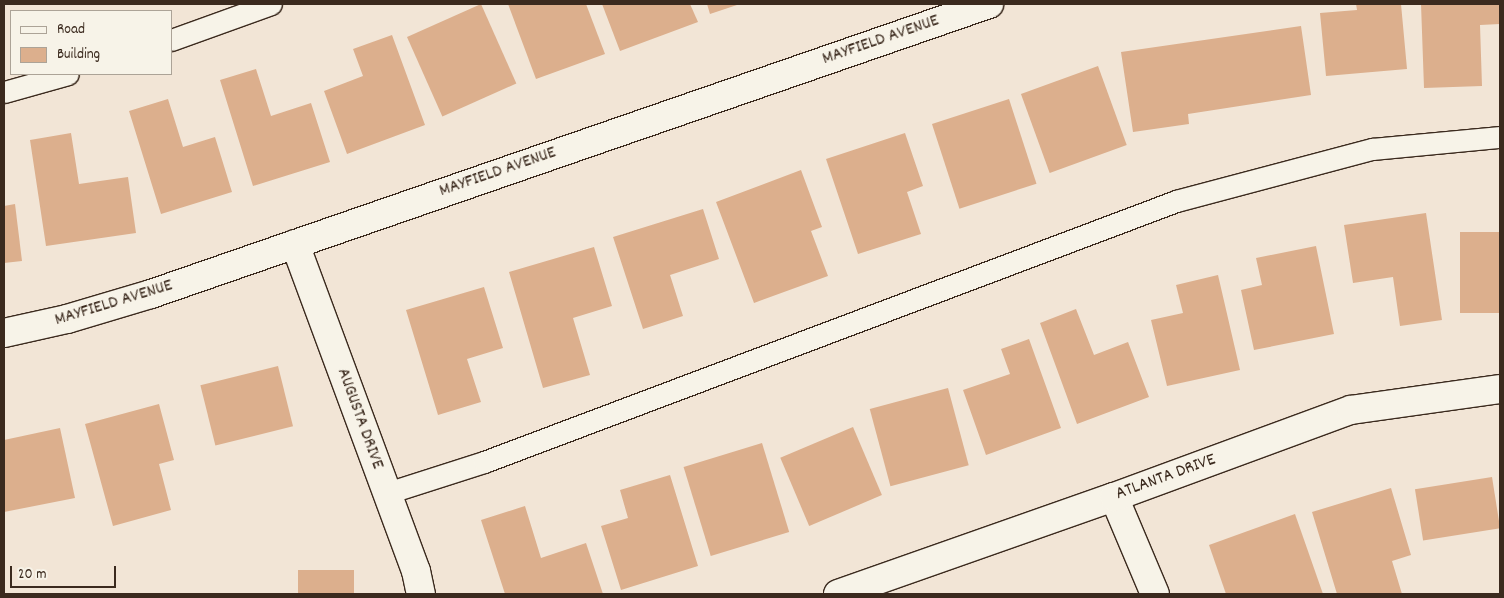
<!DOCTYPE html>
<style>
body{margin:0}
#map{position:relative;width:1504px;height:598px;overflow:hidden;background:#f2e5d6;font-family:Dekko,sans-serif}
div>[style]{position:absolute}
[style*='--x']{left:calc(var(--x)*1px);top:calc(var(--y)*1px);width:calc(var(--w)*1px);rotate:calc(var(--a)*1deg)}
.building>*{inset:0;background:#dcaf8d;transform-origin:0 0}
.roads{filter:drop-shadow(1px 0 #3b2a1e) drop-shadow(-1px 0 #3b2a1e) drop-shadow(0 1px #3b2a1e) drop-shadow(0 -1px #3b2a1e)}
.lane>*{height:21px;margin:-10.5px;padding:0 10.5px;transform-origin:10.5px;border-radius:10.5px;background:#f7f3e8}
.street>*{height:28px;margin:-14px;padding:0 14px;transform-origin:14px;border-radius:14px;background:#f7f3e8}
span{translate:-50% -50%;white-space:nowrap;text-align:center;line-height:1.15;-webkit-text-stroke:4px #f7f3e8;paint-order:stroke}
.street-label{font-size:18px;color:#3b2a1e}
.frame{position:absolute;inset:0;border:5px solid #3b2a1e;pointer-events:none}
.legend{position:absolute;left:10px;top:10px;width:162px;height:65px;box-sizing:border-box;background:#f7f3e8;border:1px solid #aca397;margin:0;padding:6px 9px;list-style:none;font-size:15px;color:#3b2a1e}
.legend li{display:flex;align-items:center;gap:10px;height:25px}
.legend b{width:25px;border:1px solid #aca397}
.scale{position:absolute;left:10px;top:566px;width:106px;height:22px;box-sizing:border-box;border:2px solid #3b2a1e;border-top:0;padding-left:6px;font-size:15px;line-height:18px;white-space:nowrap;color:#3b2a1e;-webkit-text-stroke:4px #f7f3e8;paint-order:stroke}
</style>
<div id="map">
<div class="building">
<i style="left:481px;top:4px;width:87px;height:81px;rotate:66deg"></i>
<i style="clip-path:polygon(508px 4px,586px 4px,605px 54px,536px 79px)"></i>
<i style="clip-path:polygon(602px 4px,690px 4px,698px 22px,620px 51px)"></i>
<i style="clip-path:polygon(707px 4px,740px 4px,710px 14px)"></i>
<i style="clip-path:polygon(1356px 4px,1401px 4px,1407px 69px,1326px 76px,1320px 13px,1357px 10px)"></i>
<i style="clip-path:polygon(1421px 4px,1500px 4px,1500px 24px,1480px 25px,1482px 86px,1424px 88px)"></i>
<i style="clip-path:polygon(1301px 26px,1311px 95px,1188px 114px,1189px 124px,1133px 132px,1121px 52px)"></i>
<i style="clip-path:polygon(392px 35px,425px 125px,347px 154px,324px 91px,363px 76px,353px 49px)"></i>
<i style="left:1098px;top:66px;width:84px;height:82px;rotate:70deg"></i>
<i style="clip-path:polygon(256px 69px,271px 116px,311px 103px,330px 162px,253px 186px,220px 80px)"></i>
<i style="clip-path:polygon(168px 99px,183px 147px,215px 137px,232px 192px,161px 214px,129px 111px)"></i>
<i style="left:1009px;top:99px;width:89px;height:81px;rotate:72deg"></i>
<i style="clip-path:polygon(71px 133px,79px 184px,128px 177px,136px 233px,46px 246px,30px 140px)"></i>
<i style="clip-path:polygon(905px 133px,923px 186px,907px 192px,921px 234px,858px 254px,826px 159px)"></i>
<i style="clip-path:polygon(801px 170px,822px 227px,811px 231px,828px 276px,754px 303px,716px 202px)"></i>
<i style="clip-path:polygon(15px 204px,22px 261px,4px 263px,4px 206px)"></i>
<i style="clip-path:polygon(703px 209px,719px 259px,670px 275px,683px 316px,643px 329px,613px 237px)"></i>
<i style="clip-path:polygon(1426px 213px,1442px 320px,1400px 326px,1393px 277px,1353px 283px,1344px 225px)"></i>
<i style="left:1500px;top:232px;width:81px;height:40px;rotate:90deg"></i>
<i style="clip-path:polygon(1316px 246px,1334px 334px,1254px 350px,1241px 290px,1262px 285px,1256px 258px)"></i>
<i style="clip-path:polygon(594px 247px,612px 306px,573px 318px,590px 375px,543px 388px,509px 272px)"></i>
<i style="clip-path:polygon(1218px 275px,1240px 370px,1167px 386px,1151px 320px,1183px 313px,1176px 285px)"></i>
<i style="clip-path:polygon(484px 287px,503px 348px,467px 359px,481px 402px,438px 415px,406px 310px)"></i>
<i style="clip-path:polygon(1076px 309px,1094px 355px,1128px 342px,1149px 397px,1077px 424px,1040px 323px)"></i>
<i style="clip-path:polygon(1029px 339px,1061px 428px,986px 455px,963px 390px,1010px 374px,1001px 349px)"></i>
<i style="left:278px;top:366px;width:62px;height:80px;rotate:76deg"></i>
<i style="left:948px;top:388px;width:80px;height:81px;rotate:75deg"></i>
<i style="clip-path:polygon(159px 404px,174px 460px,159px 464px,171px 510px,113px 526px,85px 424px)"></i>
<i style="left:853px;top:427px;width:74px;height:79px;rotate:67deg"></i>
<i style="clip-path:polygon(60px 428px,75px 498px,4px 512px,4px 440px)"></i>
<i style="left:762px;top:443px;width:93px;height:82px;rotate:73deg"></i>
<i style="clip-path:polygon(670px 475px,698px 566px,621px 590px,601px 526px,628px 518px,620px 490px)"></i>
<i style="left:1492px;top:477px;width:52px;height:78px;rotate:81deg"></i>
<i style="clip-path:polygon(1391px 488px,1411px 555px,1392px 561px,1402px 594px,1337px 594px,1312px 512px)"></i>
<i style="clip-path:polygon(525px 506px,541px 558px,586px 543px,603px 594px,505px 594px,481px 520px)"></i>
<i style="clip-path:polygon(1295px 514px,1323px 594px,1226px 594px,1209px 545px)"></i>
<i style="left:354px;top:570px;width:24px;height:56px;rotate:90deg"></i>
</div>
<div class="roads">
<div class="lane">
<i style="--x:171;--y:40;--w:106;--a:-19.8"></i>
<i style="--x:4;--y:92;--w:66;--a:-15.7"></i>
<i style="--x:387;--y:493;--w:102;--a:-17.7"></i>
<i style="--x:484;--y:462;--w:740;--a:-20.66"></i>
<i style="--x:1176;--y:201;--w:203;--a:-14.9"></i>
<i style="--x:1372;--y:149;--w:129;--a:-5.4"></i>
</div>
<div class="street">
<i style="--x:295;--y:244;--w:349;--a:69.7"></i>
<i style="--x:416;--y:571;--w:24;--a:78"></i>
<i style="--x:4;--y:333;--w:65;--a:-12.5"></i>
<i style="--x:67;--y:319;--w:88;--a:-16.6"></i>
<i style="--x:151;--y:294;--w:887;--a:-19.09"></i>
<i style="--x:1114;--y:497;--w:105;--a:67.1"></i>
<i style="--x:838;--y:594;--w:293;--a:-19.4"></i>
<i style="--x:1114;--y:497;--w:252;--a:-20.2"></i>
<i style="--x:1351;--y:410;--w:150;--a:-8"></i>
</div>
</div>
<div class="street-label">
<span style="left:881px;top:41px;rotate:-19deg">MAYFIELD AVENUE</span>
<span style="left:498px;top:173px;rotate:-19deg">MAYFIELD AVENUE</span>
<span style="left:114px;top:304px;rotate:-17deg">MAYFIELD AVENUE</span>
<span style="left:359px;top:419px;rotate:70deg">AUGUSTA DRIVE</span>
<span style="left:1166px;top:478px;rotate:-20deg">ATLANTA DRIVE</span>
</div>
<div class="frame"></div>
<ul class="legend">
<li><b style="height:6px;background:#f7f3e8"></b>Road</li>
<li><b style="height:14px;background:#dcaf8d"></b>Building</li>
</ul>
<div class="scale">20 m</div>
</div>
